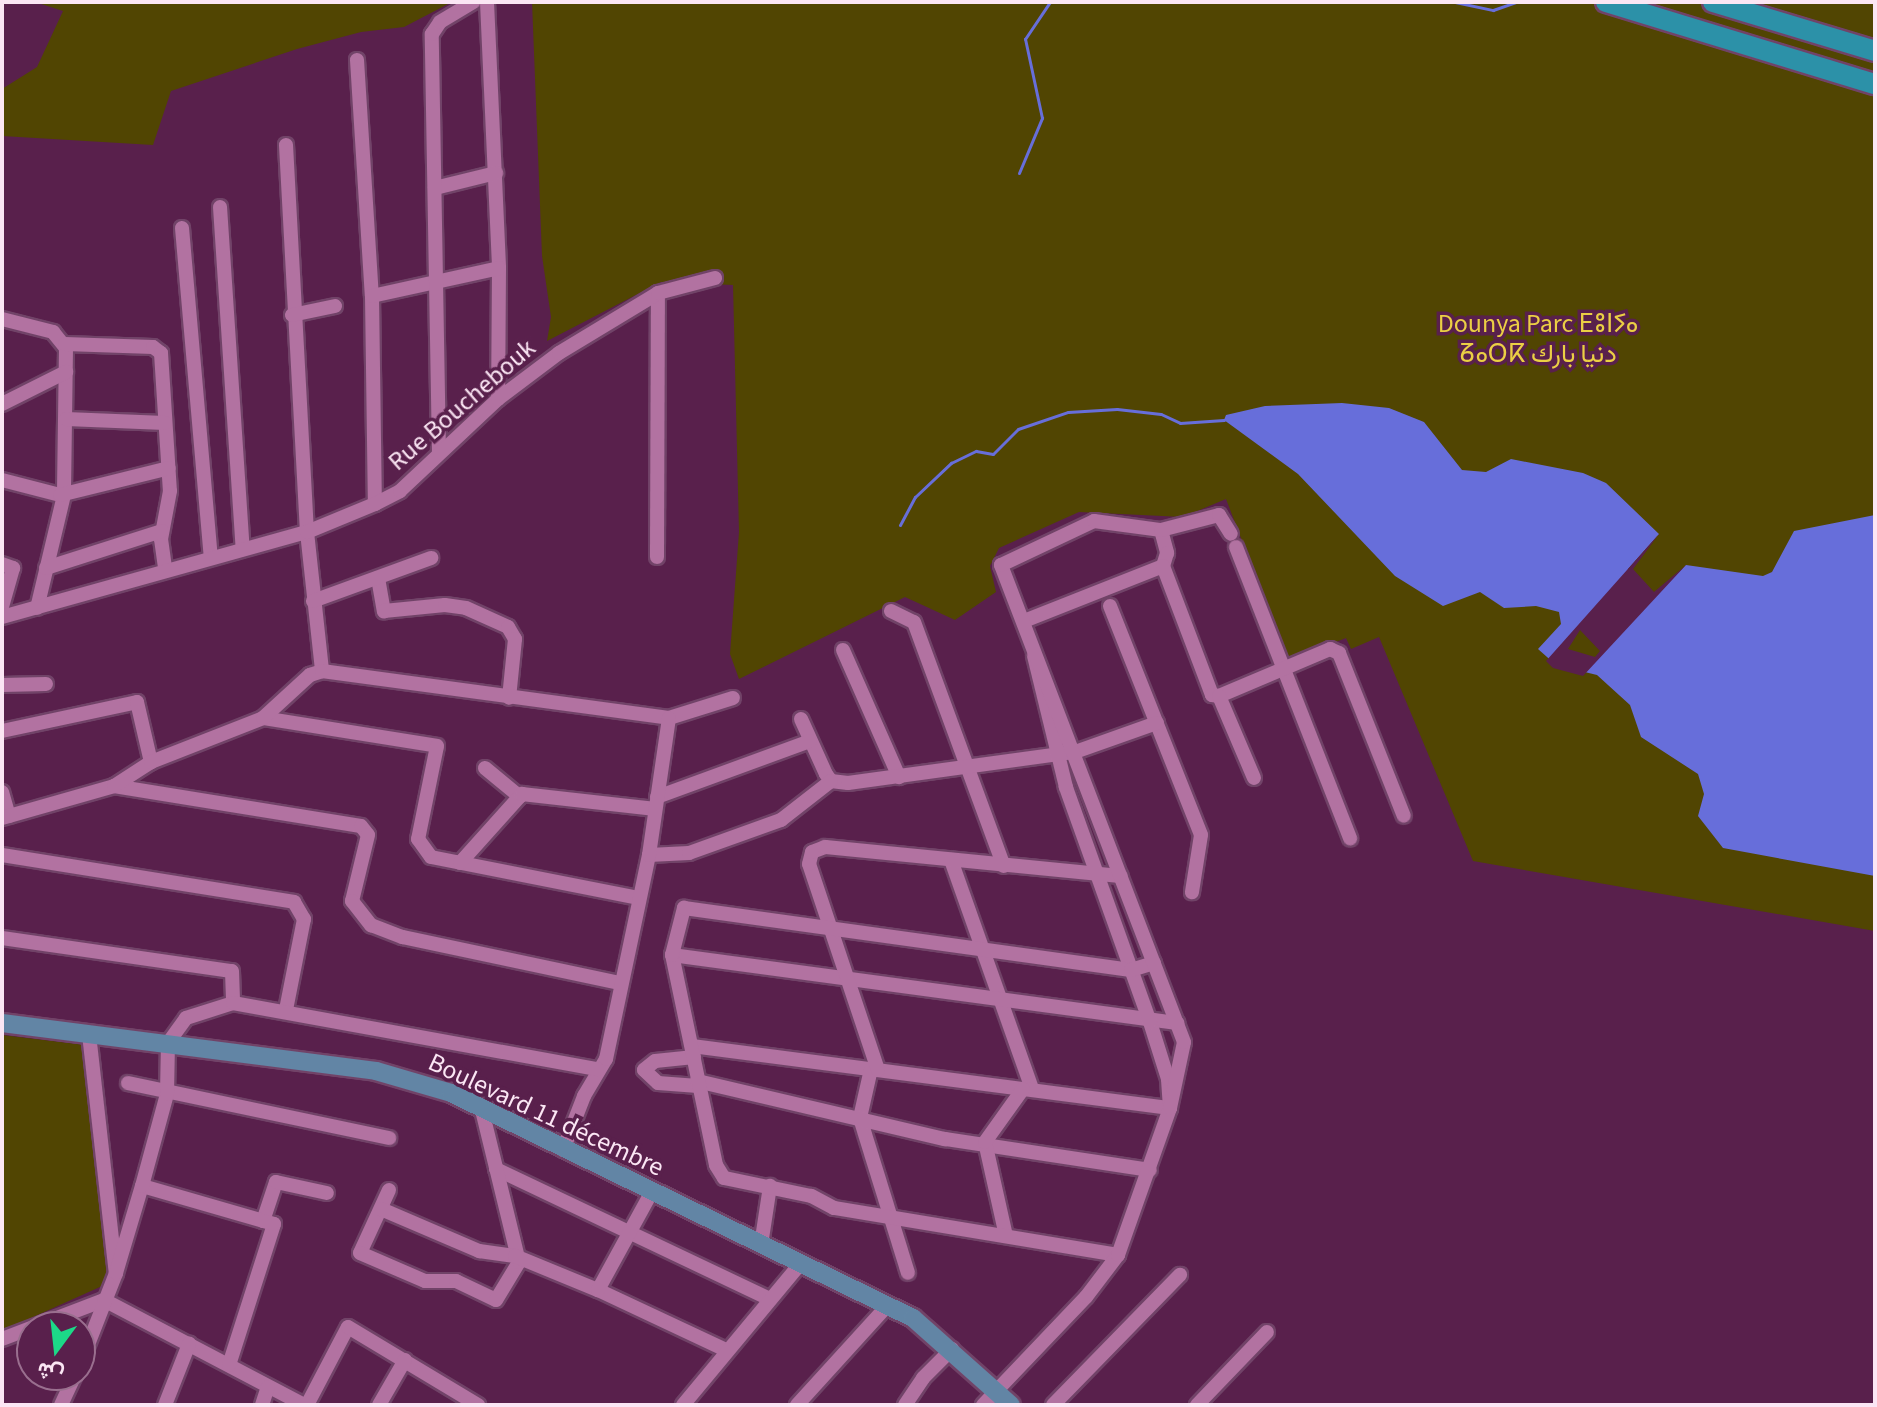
<!DOCTYPE html>
<meta charset="utf-8">
<style>
body{margin:0}
#map{position:relative;width:1877px;height:1407px;overflow:hidden;background:#59204c;font-family:"Source Sans 3",Vazirmatn,"Noto Sans Tifinagh",sans-serif}
div>[style]{position:absolute}
[style*='--x']{left:calc(var(--x)*1px);top:calc(var(--y)*1px);width:calc(var(--w)*1px);rotate:calc(var(--a)*1deg)}
.green>*{inset:0;background:#514502}
.water>*{inset:0;background:#676eda}
.pier>*{inset:0;background:#59204c}
.stream>*{height:3px;margin:-1.5px;padding:0 1.5px;transform-origin:1.5px;border-radius:1.5px;background:#676eda}
.roads{filter:drop-shadow(2px 0 #714368) drop-shadow(-2px 0 #714368) drop-shadow(0 2px #714368) drop-shadow(0 -2px #714368)}
.minor>*{height:14px;margin:-7px;padding:0 7px;transform-origin:7px;border-radius:7px;background:#b272a1}
.major>*{height:18px;margin:-9px;padding:0 9px;transform-origin:9px;border-radius:9px;background:#6285a5}
.highway>*{height:20px;margin:-10px;padding:0 10px;transform-origin:10px;border-radius:10px;background:#2c91a8}
span{translate:-50% -50%;white-space:nowrap;text-align:center;line-height:1.15;-webkit-text-stroke:7px #59204c;paint-order:stroke}
.park-label{font-size:26px;color:#ebcf44}
.street-label{font-size:26px;color:#fbe6f4}
.frame{position:absolute;inset:0;border:4px solid #fbe6f4;pointer-events:none}
.north{position:absolute;left:16px;top:1311px;width:80px;height:80px;box-sizing:border-box;background:#59204c;border:2px solid #9a6f8f;border-radius:50%;rotate:195deg;font-size:22px;font-weight:700;line-height:32px;text-align:center;color:#fbe6f4}
.north::after{content:'';display:block;margin:auto;width:28px;height:36px;background:#1cd988;clip-path:polygon(50% 0,100% 100%,50% 72%,0 100%)}
</style>
<div id="map">
<div class="green">
<i style="clip-path:polygon(35px 2px,452px 2px,404px 27px,361px 32px,297px 49px,171px 91px,153px 145px,2px 136px,2px 89px,37px 67px,63px 11px)"></i>
<i style="clip-path:polygon(532px 2px,1875px 2px,1875px 931px,1473px 861px,1379px 637px,1351px 649px,1346px 638px,1288px 661px,1226px 499px,1183px 517px,1079px 512px,999px 548px,990px 566px,996px 592px,955px 620px,905px 597px,739px 679px,730px 654px,739px 532px,733px 285px,661px 282px,547px 341px,551px 317px,542px 256px)"></i>
<i style="clip-path:polygon(2px 1035px,85px 1045px,111px 1282px,2px 1331px)"></i>
</div>
<div class="water">
<i style="clip-path:polygon(evenodd,1342px 403px,1389px 408px,1424px 422px,1462px 470px,1486px 472px,1511px 459px,1583px 473px,1606px 483px,1659px 534px,1628px 569px,1654px 597px,1686px 565px,1763px 576px,1772px 572px,1794px 531px,1875px 515px,1875px 876px,1723px 848px,1698px 816px,1704px 794px,1698px 774px,1641px 737px,1630px 705px,1597px 675px,1556px 665px,1538px 649px,1561px 624px,1559px 612px,1536px 606px,1504px 608px,1480px 592px,1443px 606px,1395px 576px,1298px 474px,1224px 420px,1226px 415px,1265px 406px,1342px 403px,1580px 625px,1605px 651px,1596px 661px,1564px 651px,1563px 643px,1580px 625px)"></i>
</div>
<div class="pier">
<i style="clip-path:polygon(evenodd,1659px 534px,1633px 569px,1654px 592px,1686px 565px,1583px 676px,1553px 668px,1546px 661px,1659px 534px,1580px 630px,1600px 651px,1595px 657px,1568px 649px,1580px 630px)"></i>
</div>
<div class="stream">
<i style="--x:1455;--y:2;--w:39;--a:12"></i>
<i style="--x:1493;--y:10;--w:24;--a:-19"></i>
<i style="--x:1019;--y:173;--w:60;--a:-67.3"></i>
<i style="--x:1042;--y:118;--w:81;--a:-102.1"></i>
<i style="--x:1025;--y:39;--w:45;--a:-56"></i>
<i style="--x:900;--y:525;--w:32;--a:-62"></i>
<i style="--x:915;--y:497;--w:50;--a:-43.4"></i>
<i style="--x:951;--y:463;--w:28;--a:-26"></i>
<i style="--x:976;--y:451;--w:17;--a:10"></i>
<i style="--x:993;--y:454;--w:35;--a:-45"></i>
<i style="--x:1018;--y:429;--w:53;--a:-18.8"></i>
<i style="--x:1068;--y:412;--w:49;--a:-3.5"></i>
<i style="--x:1117;--y:409;--w:44;--a:6.5"></i>
<i style="--x:1161;--y:414;--w:21;--a:25"></i>
<i style="--x:1180;--y:423;--w:44;--a:-3.9"></i>
</div>
<div class="roads">
<div class="minor">
<i style="--x:487;--y:2;--w:266;--a:87.4"></i>
<i style="--x:499;--y:268;--w:131;--a:90.4"></i>
<i style="--x:357;--y:60;--w:236;--a:86.4"></i>
<i style="--x:372;--y:296;--w:208;--a:89.2"></i>
<i style="--x:286;--y:145;--w:388;--a:86.9"></i>
<i style="--x:307;--y:532;--w:140;--a:83.8"></i>
<i style="--x:435;--y:188;--w:63;--a:-13.8"></i>
<i style="--x:220;--y:207;--w:343;--a:86.2"></i>
<i style="--x:182;--y:228;--w:330;--a:85"></i>
<i style="--x:372;--y:296;--w:130;--a:-12.4"></i>
<i style="--x:292;--y:315;--w:44;--a:-11.8"></i>
<i style="--x:2;--y:319;--w:53;--a:14.3"></i>
<i style="--x:53;--y:332;--w:21;--a:51"></i>
<i style="--x:66;--y:348;--w:147;--a:90.8"></i>
<i style="--x:64;--y:495;--w:116;--a:103.4"></i>
<i style="--x:65;--y:344;--w:88;--a:2"></i>
<i style="--x:153;--y:347;--w:10;--a:37"></i>
<i style="--x:161;--y:353;--w:138;--a:86.3"></i>
<i style="--x:170;--y:491;--w:49;--a:100.6"></i>
<i style="--x:161;--y:539;--w:30;--a:82"></i>
<i style="--x:2;--y:404;--w:72;--a:-26.6"></i>
<i style="--x:66;--y:419;--w:99;--a:2.3"></i>
<i style="--x:439;--y:453;--w:419;--a:-91"></i>
<i style="--x:432;--y:34;--w:14;--a:-56"></i>
<i style="--x:440;--y:22;--w:39;--a:-31"></i>
<i style="--x:2;--y:480;--w:60;--a:14.5"></i>
<i style="--x:60;--y:495;--w:112;--a:-13.9"></i>
<i style="--x:1161;--y:530;--w:24;--a:75"></i>
<i style="--x:1167;--y:553;--w:14;--a:107"></i>
<i style="--x:1236;--y:547;--w:313;--a:68.6"></i>
<i style="--x:657;--y:557;--w:264;--a:-89.8"></i>
<i style="--x:2;--y:564;--w:12;--a:20"></i>
<i style="--x:13;--y:568;--w:41;--a:105.8"></i>
<i style="--x:46;--y:568;--w:122;--a:-17.7"></i>
<i style="--x:378;--y:578;--w:34;--a:80"></i>
<i style="--x:384;--y:611;--w:61;--a:-5.6"></i>
<i style="--x:445;--y:605;--w:21;--a:8"></i>
<i style="--x:466;--y:608;--w:46;--a:24.3"></i>
<i style="--x:508;--y:627;--w:14;--a:60"></i>
<i style="--x:515;--y:639;--w:59;--a:95.8"></i>
<i style="--x:313;--y:601;--w:126;--a:-20"></i>
<i style="--x:1110;--y:606;--w:246;--a:68.3"></i>
<i style="--x:1201;--y:835;--w:58;--a:99"></i>
<i style="--x:891;--y:611;--w:25;--a:26"></i>
<i style="--x:914;--y:622;--w:260;--a:69.8"></i>
<i style="--x:2;--y:617;--w:317;--a:-15.6"></i>
<i style="--x:307;--y:532;--w:74;--a:-22.4"></i>
<i style="--x:375;--y:504;--w:28;--a:-27"></i>
<i style="--x:400;--y:491;--w:134;--a:-43.2"></i>
<i style="--x:498;--y:399;--w:76;--a:-37"></i>
<i style="--x:559;--y:353;--w:116;--a:-31.2"></i>
<i style="--x:658;--y:293;--w:59;--a:-14.7"></i>
<i style="--x:1024;--y:621;--w:149;--a:-21.6"></i>
<i style="--x:1163;--y:566;--w:138;--a:69.2"></i>
<i style="--x:1212;--y:695;--w:7;--a:8"></i>
<i style="--x:1219;--y:696;--w:121;--a:-22.9"></i>
<i style="--x:1330;--y:649;--w:10;--a:24"></i>
<i style="--x:1339;--y:653;--w:175;--a:68.3"></i>
<i style="--x:843;--y:650;--w:139;--a:66.2"></i>
<i style="--x:2;--y:685;--w:44;--a:-1.3"></i>
<i style="--x:1219;--y:696;--w:89;--a:66.9"></i>
<i style="--x:263;--y:718;--w:176;--a:9.1"></i>
<i style="--x:437;--y:746;--w:95;--a:101.5"></i>
<i style="--x:418;--y:839;--w:22;--a:54"></i>
<i style="--x:431;--y:857;--w:211;--a:11.2"></i>
<i style="--x:801;--y:719;--w:60;--a:65.6"></i>
<i style="--x:826;--y:774;--w:9;--a:54"></i>
<i style="--x:831;--y:781;--w:17;--a:7"></i>
<i style="--x:848;--y:783;--w:229;--a:-7.8"></i>
<i style="--x:1075;--y:752;--w:87;--a:-19.5"></i>
<i style="--x:2;--y:731;--w:138;--a:-12.1"></i>
<i style="--x:137;--y:702;--w:62;--a:76.9"></i>
<i style="--x:485;--y:768;--w:45;--a:39.6"></i>
<i style="--x:114;--y:786;--w:250;--a:9.2"></i>
<i style="--x:361;--y:826;--w:11;--a:52"></i>
<i style="--x:368;--y:835;--w:68;--a:103.6"></i>
<i style="--x:352;--y:901;--w:31;--a:52"></i>
<i style="--x:371;--y:925;--w:34;--a:21"></i>
<i style="--x:403;--y:937;--w:221;--a:12"></i>
<i style="--x:2;--y:792;--w:25;--a:74"></i>
<i style="--x:657;--y:797;--w:163;--a:-20.1"></i>
<i style="--x:2;--y:818;--w:116;--a:-15.9"></i>
<i style="--x:114;--y:786;--w:44;--a:-33"></i>
<i style="--x:151;--y:762;--w:120;--a:-21.4"></i>
<i style="--x:263;--y:718;--w:64;--a:-42.5"></i>
<i style="--x:310;--y:675;--w:13;--a:-18"></i>
<i style="--x:322;--y:671;--w:350;--a:7.7"></i>
<i style="--x:669;--y:718;--w:67;--a:-17.4"></i>
<i style="--x:2;--y:855;--w:296;--a:9.1"></i>
<i style="--x:294;--y:902;--w:20;--a:60"></i>
<i style="--x:304;--y:919;--w:93;--a:101.2"></i>
<i style="--x:649;--y:855;--w:40;--a:-2.9"></i>
<i style="--x:689;--y:853;--w:98;--a:-19.7"></i>
<i style="--x:781;--y:820;--w:63;--a:-38"></i>
<i style="--x:951;--y:860;--w:243;--a:70.5"></i>
<i style="--x:460;--y:863;--w:93;--a:-48.1"></i>
<i style="--x:522;--y:794;--w:134;--a:6.4"></i>
<i style="--x:2;--y:938;--w:232;--a:8.2"></i>
<i style="--x:232;--y:971;--w:32;--a:88"></i>
<i style="--x:672;--y:955;--w:510;--a:7.67"></i>
<i style="--x:89;--y:1034;--w:241;--a:83.6"></i>
<i style="--x:692;--y:1046;--w:482;--a:7.4"></i>
<i style="--x:1170;--y:1108;--w:29;--a:-94"></i>
<i style="--x:1168;--y:1079;--w:60;--a:-107.5"></i>
<i style="--x:1150;--y:1022;--w:250;--a:-109.7"></i>
<i style="--x:1066;--y:787;--w:135;--a:-103.7"></i>
<i style="--x:694;--y:1057;--w:39;--a:174"></i>
<i style="--x:655;--y:1061;--w:14;--a:141"></i>
<i style="--x:644;--y:1070;--w:19;--a:43"></i>
<i style="--x:658;--y:1083;--w:40;--a:4.3"></i>
<i style="--x:871;--y:1069;--w:50;--a:102.7"></i>
<i style="--x:860;--y:1118;--w:162;--a:72.8"></i>
<i style="--x:878;--y:1070;--w:217;--a:-108.5"></i>
<i style="--x:809;--y:864;--w:12;--a:-76"></i>
<i style="--x:812;--y:852;--w:14;--a:-21"></i>
<i style="--x:825;--y:847;--w:297;--a:5.6"></i>
<i style="--x:697;--y:1081;--w:255;--a:13.2"></i>
<i style="--x:945;--y:1139;--w:207;--a:8.6"></i>
<i style="--x:128;--y:1083;--w:267;--a:11.9"></i>
<i style="--x:563;--y:1150;--w:58;--a:-68.7"></i>
<i style="--x:584;--y:1096;--w:43;--a:-59.3"></i>
<i style="--x:606;--y:1059;--w:208;--a:-78.1"></i>
<i style="--x:649;--y:855;--w:138;--a:-81.7"></i>
<i style="--x:496;--y:1169;--w:301;--a:25.4"></i>
<i style="--x:389;--y:1190;--w:69;--a:114.7"></i>
<i style="--x:360;--y:1253;--w:71;--a:23.3"></i>
<i style="--x:425;--y:1281;--w:31;--a:0"></i>
<i style="--x:456;--y:1281;--w:44;--a:25.4"></i>
<i style="--x:496;--y:1300;--w:44;--a:-58.8"></i>
<i style="--x:519;--y:1262;--w:156;--a:-103.7"></i>
<i style="--x:381;--y:1209;--w:107;--a:23.2"></i>
<i style="--x:479;--y:1251;--w:36;--a:8"></i>
<i style="--x:515;--y:1256;--w:90;--a:22.3"></i>
<i style="--x:598;--y:1290;--w:141;--a:25.1"></i>
<i style="--x:263;--y:1221;--w:41;--a:-71.6"></i>
<i style="--x:276;--y:1182;--w:52;--a:12.2"></i>
<i style="--x:1006;--y:1236;--w:96;--a:-102.6"></i>
<i style="--x:985;--y:1142;--w:65;--a:-54.4"></i>
<i style="--x:761;--y:1245;--w:60;--a:-81.3"></i>
<i style="--x:1118;--y:1255;--w:288;--a:-170.6"></i>
<i style="--x:834;--y:1208;--w:26;--a:-152"></i>
<i style="--x:811;--y:1196;--w:89;--a:-168.3"></i>
<i style="--x:724;--y:1178;--w:15;--a:-122"></i>
<i style="--x:716;--y:1165;--w:215;--a:-101.8"></i>
<i style="--x:672;--y:955;--w:49;--a:-75.7"></i>
<i style="--x:684;--y:908;--w:451;--a:7.9"></i>
<i style="--x:1131;--y:970;--w:24;--a:-17"></i>
<i style="--x:598;--y:1290;--w:111;--a:-61.3"></i>
<i style="--x:2;--y:1339;--w:109;--a:-20.9"></i>
<i style="--x:104;--y:1300;--w:226;--a:27.7"></i>
<i style="--x:80;--y:1365;--w:99;--a:-68.6"></i>
<i style="--x:116;--y:1273;--w:91;--a:-73.4"></i>
<i style="--x:229;--y:1365;--w:148;--a:-72.3"></i>
<i style="--x:274;--y:1224;--w:137;--a:-163.9"></i>
<i style="--x:142;--y:1186;--w:95;--a:-74.8"></i>
<i style="--x:167;--y:1094;--w:51;--a:-88.9"></i>
<i style="--x:168;--y:1043;--w:31;--a:-54"></i>
<i style="--x:186;--y:1018;--w:49;--a:-17.7"></i>
<i style="--x:233;--y:1003;--w:370;--a:10.3"></i>
<i style="--x:61;--y:1405;--w:33;--a:-65"></i>
<i style="--x:165;--y:1405;--w:66;--a:-68.5"></i>
<i style="--x:262;--y:1405;--w:19;--a:-72"></i>
<i style="--x:307;--y:1405;--w:88;--a:-62.3"></i>
<i style="--x:348;--y:1327;--w:152;--a:31"></i>
<i style="--x:379;--y:1405;--w:52;--a:-60"></i>
<i style="--x:683;--y:1405;--w:185;--a:-50.3"></i>
<i style="--x:797;--y:1405;--w:135;--a:-47.7"></i>
<i style="--x:905;--y:1405;--w:32;--a:-56"></i>
<i style="--x:923;--y:1378;--w:41;--a:-45"></i>
<i style="--x:983;--y:1405;--w:149;--a:-46.4"></i>
<i style="--x:1086;--y:1297;--w:53;--a:-52.7"></i>
<i style="--x:1118;--y:1255;--w:156;--a:-70.5"></i>
<i style="--x:1170;--y:1108;--w:67;--a:-78"></i>
<i style="--x:1184;--y:1042;--w:511;--a:-110.99"></i>
<i style="--x:1001;--y:565;--w:103;--a:-25.3"></i>
<i style="--x:1094;--y:521;--w:68;--a:7.7"></i>
<i style="--x:1161;--y:530;--w:60;--a:-14.5"></i>
<i style="--x:1219;--y:515;--w:22;--a:58"></i>
<i style="--x:1053;--y:1405;--w:182;--a:-45.7"></i>
<i style="--x:1197;--y:1405;--w:101;--a:-46.2"></i>
</div>
<div class="major">
<i style="--x:2;--y:1023;--w:377;--a:7.3"></i>
<i style="--x:376;--y:1071;--w:78;--a:16.3"></i>
<i style="--x:451;--y:1093;--w:514;--a:25.97"></i>
<i style="--x:913;--y:1318;--w:131;--a:41.6"></i>
</div>
<div class="highway">
<i style="--x:1606;--y:2;--w:281;--a:17"></i>
<i style="--x:1713;--y:2;--w:169;--a:16.8"></i>
</div>
</div>
<div class="park-label">
<span style="left:1538px;top:339px">Dounya Parc ⴹⵓⵏⵢⴰ<br>ⵒⴰⵔⴽ دنيا بارك</span>
</div>
<div class="street-label">
<span style="left:462px;top:405px;rotate:-41deg">Rue Bouchebouk</span>
<span style="left:546px;top:1115px;rotate:25deg">Boulevard 11 décembre</span>
</div>
<div class="frame"></div>
<div class="north">ش</div>
</div>
